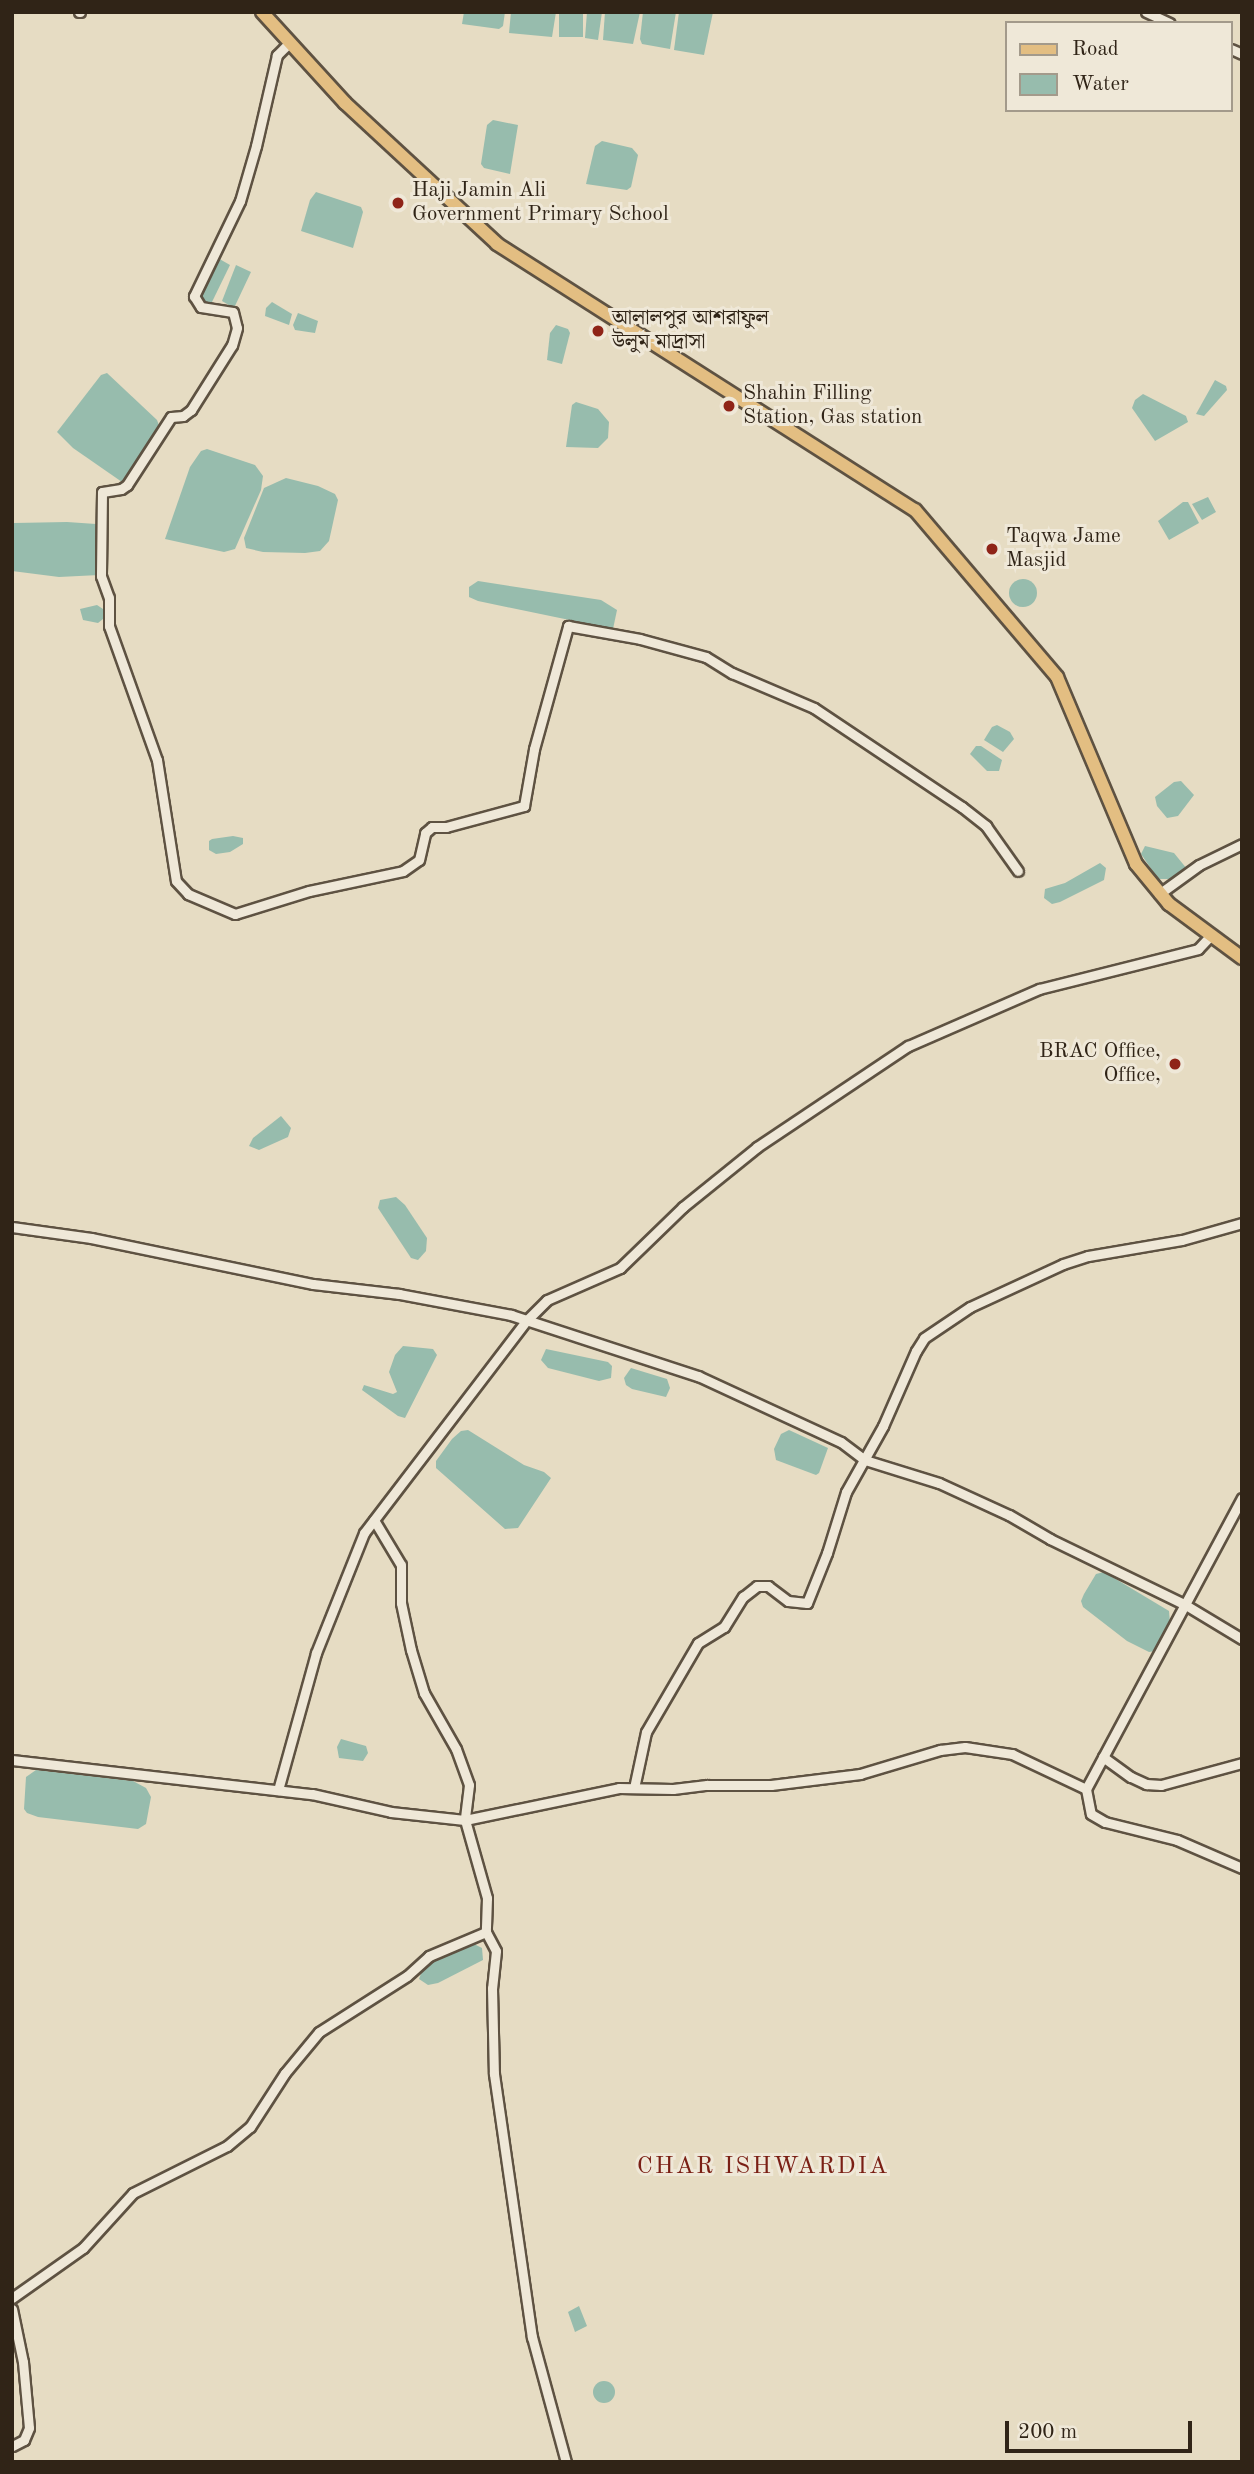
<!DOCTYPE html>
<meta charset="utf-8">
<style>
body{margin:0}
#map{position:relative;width:1254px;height:2474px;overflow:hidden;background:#e6dcc3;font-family:"Old Standard TT","Noto Serif Bengali",serif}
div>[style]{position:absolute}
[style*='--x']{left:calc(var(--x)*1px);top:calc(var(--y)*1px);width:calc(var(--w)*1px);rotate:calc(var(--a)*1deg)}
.water>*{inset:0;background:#97bcad;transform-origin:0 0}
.round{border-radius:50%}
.roads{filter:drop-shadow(2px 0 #5e5242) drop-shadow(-2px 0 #5e5242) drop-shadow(0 2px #5e5242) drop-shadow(0 -2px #5e5242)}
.minor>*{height:9px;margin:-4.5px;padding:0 4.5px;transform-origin:4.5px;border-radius:4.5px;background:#efe8d8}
.major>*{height:12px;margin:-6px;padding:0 6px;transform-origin:6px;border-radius:6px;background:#e3be82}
.dots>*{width:19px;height:19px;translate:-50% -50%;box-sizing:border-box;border:4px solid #efe8d8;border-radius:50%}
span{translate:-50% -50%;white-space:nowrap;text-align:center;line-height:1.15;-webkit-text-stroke:6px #efe8d8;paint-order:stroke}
.poi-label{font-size:21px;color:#302417}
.left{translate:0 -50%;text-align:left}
.right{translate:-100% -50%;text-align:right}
.quarter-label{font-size:24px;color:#7a1f14;letter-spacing:2px}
.frame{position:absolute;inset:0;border:14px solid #302417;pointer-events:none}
.legend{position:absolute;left:1005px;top:21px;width:228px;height:91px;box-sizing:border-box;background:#efe8d8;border:2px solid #a39a8b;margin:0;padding:9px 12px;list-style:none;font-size:21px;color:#302417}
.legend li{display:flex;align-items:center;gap:14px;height:35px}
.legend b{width:35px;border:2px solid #a39a8b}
.scale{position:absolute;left:1005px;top:2421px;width:187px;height:32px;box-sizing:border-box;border:4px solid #302417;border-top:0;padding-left:9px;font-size:21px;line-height:24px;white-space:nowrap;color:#302417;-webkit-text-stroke:5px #efe8d8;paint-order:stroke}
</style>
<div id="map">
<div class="water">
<i style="clip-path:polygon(464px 12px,505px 12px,503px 26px,499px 29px,462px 24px)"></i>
<i style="clip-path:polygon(511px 12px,556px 12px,552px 37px,509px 33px)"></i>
<i style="left:559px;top:12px;width:24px;height:25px"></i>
<i style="clip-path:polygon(587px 12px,602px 12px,598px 40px,585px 38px)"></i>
<i style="clip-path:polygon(605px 12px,640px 12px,633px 44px,603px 40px)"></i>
<i style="clip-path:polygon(643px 12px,676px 12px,670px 49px,642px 44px,640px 39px)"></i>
<i style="clip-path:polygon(679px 12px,713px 12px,704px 55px,674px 50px)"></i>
<i style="clip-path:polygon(493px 120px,518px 125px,510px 174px,484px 168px,481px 164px,487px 125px)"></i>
<i style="clip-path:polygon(602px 141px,632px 148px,638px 155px,631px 187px,627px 190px,586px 184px,595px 146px)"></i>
<i style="clip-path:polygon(316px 192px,361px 207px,363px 212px,353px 248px,301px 231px,310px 200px)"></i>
<i style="clip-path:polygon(216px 257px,230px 265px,211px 304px,204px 302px,200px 295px)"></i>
<i style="clip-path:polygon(236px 265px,251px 272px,234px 308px,222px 301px)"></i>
<i style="clip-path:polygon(272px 302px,292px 314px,289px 325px,265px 316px,266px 308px)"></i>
<i style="clip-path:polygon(298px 313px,318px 321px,315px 333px,295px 330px,293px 325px)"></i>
<i style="clip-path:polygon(556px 325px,568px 329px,570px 333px,562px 364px,547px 360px,550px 333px)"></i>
<i style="clip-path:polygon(107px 373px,157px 420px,160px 428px,122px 482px,73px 448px,57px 432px,101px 375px)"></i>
<i style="clip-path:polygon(1215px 380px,1226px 386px,1227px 390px,1204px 416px,1196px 414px)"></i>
<i style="clip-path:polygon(1143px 394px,1186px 416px,1188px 422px,1155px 441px,1132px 408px,1135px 400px)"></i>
<i style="clip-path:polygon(576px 402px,598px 409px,609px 422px,608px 438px,598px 448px,566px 447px,572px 405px)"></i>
<i style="clip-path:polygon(207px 449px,255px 465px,263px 476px,261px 490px,235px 549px,224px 552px,165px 539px,190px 467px,201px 451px)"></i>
<i style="clip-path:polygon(286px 478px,318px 486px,335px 494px,338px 500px,329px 541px,320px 551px,305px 553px,263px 552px,246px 548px,244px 538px,264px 488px)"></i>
<i style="clip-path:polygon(1208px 497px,1216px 512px,1202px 520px,1192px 504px)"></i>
<i style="clip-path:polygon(1183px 502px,1188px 502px,1199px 523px,1169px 540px,1158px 521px)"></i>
<i style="clip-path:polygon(67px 522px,96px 524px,99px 575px,59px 577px,12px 571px,14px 523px)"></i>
<i class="round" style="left:1009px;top:579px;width:28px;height:28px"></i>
<i style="clip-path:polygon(478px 581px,601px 600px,617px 610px,613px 629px,478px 601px,469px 597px,469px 587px)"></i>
<i style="clip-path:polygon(97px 605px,103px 609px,103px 619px,98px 623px,83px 620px,80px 609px)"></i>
<i style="clip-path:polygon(997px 725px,1010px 732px,1014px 739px,1003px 752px,984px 740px,992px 727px)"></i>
<i style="clip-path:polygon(976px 746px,981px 746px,1002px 760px,999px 771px,987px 771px,970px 754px)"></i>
<i style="clip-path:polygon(1181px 781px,1194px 795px,1178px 816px,1167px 818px,1157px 806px,1155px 797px,1174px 782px)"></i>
<i style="clip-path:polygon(233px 836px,243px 838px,243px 844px,230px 852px,216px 854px,209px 850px,209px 841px,212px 839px)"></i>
<i style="clip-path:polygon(1145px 846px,1174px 853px,1187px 869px,1173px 879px,1158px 879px,1141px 854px)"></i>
<i style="clip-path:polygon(1100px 863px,1106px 868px,1104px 880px,1060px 902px,1052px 904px,1044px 898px,1045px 889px,1065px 883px)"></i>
<i style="clip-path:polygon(281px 1116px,291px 1128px,288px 1137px,259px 1150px,249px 1146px,253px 1138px)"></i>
<i style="clip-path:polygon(396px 1197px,405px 1205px,427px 1238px,426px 1251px,418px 1260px,411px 1258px,378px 1208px,380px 1200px)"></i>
<i style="clip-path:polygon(403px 1346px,433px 1349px,437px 1355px,405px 1418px,398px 1416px,362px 1390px,364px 1385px,393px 1394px,397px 1392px,389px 1372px,395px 1355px)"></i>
<i style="clip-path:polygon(546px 1349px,608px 1362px,612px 1366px,611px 1378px,599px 1381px,548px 1368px,541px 1360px)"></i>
<i style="clip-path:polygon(631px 1368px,667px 1379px,670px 1388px,666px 1397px,632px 1389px,626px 1385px,624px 1378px)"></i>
<i style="clip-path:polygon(468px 1430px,524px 1465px,544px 1472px,551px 1478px,518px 1528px,505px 1529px,436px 1468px,436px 1461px,452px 1439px,461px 1431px)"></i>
<i style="clip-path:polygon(789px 1430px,828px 1448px,819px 1473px,816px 1475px,776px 1460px,774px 1449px,781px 1434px)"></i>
<i style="clip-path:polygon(1104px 1572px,1169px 1611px,1170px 1623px,1155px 1651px,1149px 1652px,1127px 1641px,1083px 1607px,1081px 1601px,1084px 1594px,1096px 1574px)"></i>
<i style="clip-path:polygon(341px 1739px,366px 1746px,368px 1753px,363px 1761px,339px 1758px,337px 1747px)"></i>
<i style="clip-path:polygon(36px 1770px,133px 1781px,146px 1788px,151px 1797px,146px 1824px,138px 1829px,38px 1817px,27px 1813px,24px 1809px,26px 1777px)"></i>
<i style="clip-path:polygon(474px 1944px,482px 1948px,483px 1960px,438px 1983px,428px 1985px,419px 1979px,422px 1971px,437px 1959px)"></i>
<i style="clip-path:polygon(579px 2306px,587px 2326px,575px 2332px,568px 2312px)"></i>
<i class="round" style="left:593px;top:2381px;width:22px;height:22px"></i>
</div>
<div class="roads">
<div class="minor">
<i style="--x:79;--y:12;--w:1;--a:0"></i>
<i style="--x:1146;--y:12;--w:26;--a:25"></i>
<i style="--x:288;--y:44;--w:16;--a:135"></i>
<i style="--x:277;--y:55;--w:93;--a:103"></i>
<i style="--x:256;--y:146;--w:57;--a:106.2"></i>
<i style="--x:240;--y:201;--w:106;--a:115.8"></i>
<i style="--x:194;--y:296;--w:13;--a:58"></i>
<i style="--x:201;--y:307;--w:32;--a:9"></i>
<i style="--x:233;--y:312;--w:16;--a:76"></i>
<i style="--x:237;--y:328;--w:18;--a:106"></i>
<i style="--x:232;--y:345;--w:77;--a:122.2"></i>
<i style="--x:191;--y:410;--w:10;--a:143"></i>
<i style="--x:183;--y:416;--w:12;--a:175"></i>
<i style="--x:171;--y:417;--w:81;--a:122.9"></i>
<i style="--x:127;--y:485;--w:7;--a:146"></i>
<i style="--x:121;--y:489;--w:19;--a:171"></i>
<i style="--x:102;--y:492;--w:84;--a:90.7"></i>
<i style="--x:101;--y:576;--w:23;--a:70"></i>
<i style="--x:109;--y:598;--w:28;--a:90"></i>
<i style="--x:109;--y:626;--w:142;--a:70.3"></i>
<i style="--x:157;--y:760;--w:122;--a:81.1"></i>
<i style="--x:176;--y:881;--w:18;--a:47"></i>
<i style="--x:188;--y:894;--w:51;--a:23.1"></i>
<i style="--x:235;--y:914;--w:77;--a:-17.3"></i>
<i style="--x:309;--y:891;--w:96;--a:-12"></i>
<i style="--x:403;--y:871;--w:19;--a:-35"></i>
<i style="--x:419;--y:860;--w:28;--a:-77"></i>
<i style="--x:425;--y:833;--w:9;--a:-41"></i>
<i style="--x:432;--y:827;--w:14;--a:0"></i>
<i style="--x:446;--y:827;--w:81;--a:-15.1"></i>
<i style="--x:524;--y:806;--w:58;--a:-80"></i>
<i style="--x:534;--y:749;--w:128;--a:-74.5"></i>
<i style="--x:568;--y:626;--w:73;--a:10.2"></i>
<i style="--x:640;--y:639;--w:68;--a:15.3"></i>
<i style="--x:706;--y:657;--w:31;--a:32"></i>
<i style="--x:732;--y:673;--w:89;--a:23.1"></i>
<i style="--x:814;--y:708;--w:178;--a:33.8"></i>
<i style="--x:962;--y:807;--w:31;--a:38"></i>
<i style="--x:986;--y:826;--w:55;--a:54.6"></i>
<i style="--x:1231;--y:49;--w:12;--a:24"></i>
<i style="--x:1159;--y:894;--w:49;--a:-35.9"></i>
<i style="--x:1199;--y:865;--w:48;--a:-26"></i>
<i style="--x:12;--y:1227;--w:80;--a:7.9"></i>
<i style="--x:91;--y:1238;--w:227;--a:11.7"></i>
<i style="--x:313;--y:1284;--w:87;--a:6.6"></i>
<i style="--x:399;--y:1294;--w:114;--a:10.6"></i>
<i style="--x:511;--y:1315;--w:197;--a:18.1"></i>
<i style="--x:698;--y:1376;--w:157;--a:24.8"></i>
<i style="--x:841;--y:1442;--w:30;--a:37"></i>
<i style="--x:865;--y:1460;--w:77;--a:17.3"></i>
<i style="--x:939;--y:1483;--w:77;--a:24.6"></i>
<i style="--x:1009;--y:1515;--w:48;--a:30.3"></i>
<i style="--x:1050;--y:1539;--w:149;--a:25.9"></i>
<i style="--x:1184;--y:1604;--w:68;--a:31.1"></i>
<i style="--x:1242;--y:1498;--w:330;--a:118.2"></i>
<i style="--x:1086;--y:1789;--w:25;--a:79"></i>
<i style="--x:1091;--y:1814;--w:16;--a:30"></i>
<i style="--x:1105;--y:1822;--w:74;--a:14"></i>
<i style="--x:1177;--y:1840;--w:71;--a:23.3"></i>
<i style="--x:374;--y:1520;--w:52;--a:59"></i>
<i style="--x:401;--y:1565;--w:38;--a:90"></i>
<i style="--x:401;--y:1603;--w:48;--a:78"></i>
<i style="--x:411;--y:1650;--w:45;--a:73.2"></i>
<i style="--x:424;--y:1693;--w:64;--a:60.3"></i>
<i style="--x:456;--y:1749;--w:38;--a:70"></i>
<i style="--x:469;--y:1785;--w:35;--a:97"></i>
<i style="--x:465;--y:1820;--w:81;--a:74.2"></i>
<i style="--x:487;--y:1898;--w:34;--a:92"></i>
<i style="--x:486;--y:1932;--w:21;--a:62"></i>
<i style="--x:496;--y:1951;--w:37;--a:96"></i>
<i style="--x:492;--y:1988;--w:86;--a:88.7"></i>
<i style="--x:494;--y:2074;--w:266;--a:81.8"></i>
<i style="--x:532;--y:2337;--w:130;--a:74.8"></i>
<i style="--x:1103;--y:1757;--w:34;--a:36"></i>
<i style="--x:1131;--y:1777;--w:17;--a:25"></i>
<i style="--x:1146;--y:1784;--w:15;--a:4"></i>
<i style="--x:1161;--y:1785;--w:84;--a:-15.2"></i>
<i style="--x:12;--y:1760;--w:302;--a:6.5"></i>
<i style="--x:312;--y:1794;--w:81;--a:12.8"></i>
<i style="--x:391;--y:1812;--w:74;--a:6.2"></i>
<i style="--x:465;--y:1820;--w:157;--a:-11.7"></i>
<i style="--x:619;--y:1788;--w:54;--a:1.1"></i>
<i style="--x:673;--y:1789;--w:34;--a:-7"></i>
<i style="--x:707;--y:1785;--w:64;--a:0"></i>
<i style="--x:771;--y:1785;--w:90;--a:-7"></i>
<i style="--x:860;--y:1774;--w:84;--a:-16.7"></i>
<i style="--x:940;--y:1750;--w:25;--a:-7"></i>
<i style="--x:965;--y:1747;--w:48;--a:8.5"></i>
<i style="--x:1012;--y:1754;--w:82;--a:25.3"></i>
<i style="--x:634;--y:1788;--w:57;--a:-77.9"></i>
<i style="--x:646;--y:1732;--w:103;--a:-59.7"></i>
<i style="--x:698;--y:1643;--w:31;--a:-32"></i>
<i style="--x:724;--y:1627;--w:36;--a:-58"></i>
<i style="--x:743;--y:1597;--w:18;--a:-38"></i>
<i style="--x:757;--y:1586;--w:11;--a:0"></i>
<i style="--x:768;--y:1586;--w:25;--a:37"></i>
<i style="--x:788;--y:1601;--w:19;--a:6"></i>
<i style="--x:807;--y:1603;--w:54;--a:-68.2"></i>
<i style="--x:827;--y:1553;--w:64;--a:-72.7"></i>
<i style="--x:846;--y:1492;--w:76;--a:-60.7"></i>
<i style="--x:883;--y:1426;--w:82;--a:-66.3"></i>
<i style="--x:916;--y:1351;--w:15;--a:-58"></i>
<i style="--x:924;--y:1338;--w:55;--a:-34"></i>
<i style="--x:970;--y:1307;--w:102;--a:-24.8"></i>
<i style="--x:1063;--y:1264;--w:26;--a:-18"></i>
<i style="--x:1088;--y:1256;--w:95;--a:-9.7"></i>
<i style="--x:1182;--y:1240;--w:62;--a:-15.8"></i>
<i style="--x:278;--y:1790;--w:142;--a:-74.5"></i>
<i style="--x:316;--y:1653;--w:129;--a:-68.2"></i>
<i style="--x:364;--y:1533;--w:268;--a:-52.6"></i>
<i style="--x:527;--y:1320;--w:28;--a:-45"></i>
<i style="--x:547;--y:1300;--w:80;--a:-23.7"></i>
<i style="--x:620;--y:1268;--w:88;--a:-44.1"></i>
<i style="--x:683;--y:1207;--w:95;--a:-39"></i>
<i style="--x:757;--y:1147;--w:182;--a:-33.8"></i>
<i style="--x:908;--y:1046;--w:143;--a:-23.5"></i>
<i style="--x:1039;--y:989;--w:164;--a:-14.1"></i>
<i style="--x:1198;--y:949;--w:18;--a:-47"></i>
<i style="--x:12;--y:2298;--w:87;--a:-35.2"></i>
<i style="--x:83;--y:2248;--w:74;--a:-47.7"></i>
<i style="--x:133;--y:2193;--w:105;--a:-26.6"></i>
<i style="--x:227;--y:2146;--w:30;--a:-40"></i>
<i style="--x:250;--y:2127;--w:64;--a:-57.1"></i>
<i style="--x:285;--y:2073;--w:53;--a:-50.3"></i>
<i style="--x:319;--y:2032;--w:104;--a:-32.5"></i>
<i style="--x:407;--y:1976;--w:30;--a:-42"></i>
<i style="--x:429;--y:1956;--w:62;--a:-22.8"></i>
<i style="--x:12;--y:2309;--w:54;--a:78.3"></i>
<i style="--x:23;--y:2362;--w:66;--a:84.8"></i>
<i style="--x:29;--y:2428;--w:13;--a:113"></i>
<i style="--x:24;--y:2440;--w:13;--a:153"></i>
</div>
<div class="major">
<i style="--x:262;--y:12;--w:123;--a:47.6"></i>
<i style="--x:345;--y:103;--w:207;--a:42.8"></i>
<i style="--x:497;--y:244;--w:495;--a:32.5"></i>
<i style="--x:915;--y:510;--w:219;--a:49.6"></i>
<i style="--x:1057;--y:677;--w:203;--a:67.1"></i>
<i style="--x:1136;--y:864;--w:52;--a:50.5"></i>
<i style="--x:1169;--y:904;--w:91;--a:36.5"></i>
</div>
</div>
<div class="dots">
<i style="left:398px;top:203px;background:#8f2418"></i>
<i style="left:598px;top:331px;background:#8f2418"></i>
<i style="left:729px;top:406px;background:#8f2418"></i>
<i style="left:992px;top:549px;background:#8f2418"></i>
<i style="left:1175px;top:1064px;background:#8f2418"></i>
</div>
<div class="poi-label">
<span class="left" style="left:412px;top:203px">Haji Jamin Ali<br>Government Primary School</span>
<span class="left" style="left:612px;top:331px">আলালপুর আশরাফুল<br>উলুম মাদ্রাসা</span>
<span class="left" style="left:743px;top:406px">Shahin Filling<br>Station, Gas station</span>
<span class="left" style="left:1006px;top:549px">Taqwa Jame<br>Masjid</span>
<span class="right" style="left:1161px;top:1064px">BRAC Office,<br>Office,</span>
</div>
<div class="quarter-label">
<span style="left:763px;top:2168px">CHAR ISHWARDIA</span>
</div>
<div class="frame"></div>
<ul class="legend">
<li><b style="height:9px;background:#e3be82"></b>Road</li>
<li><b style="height:19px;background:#97bcad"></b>Water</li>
</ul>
<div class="scale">200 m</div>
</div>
